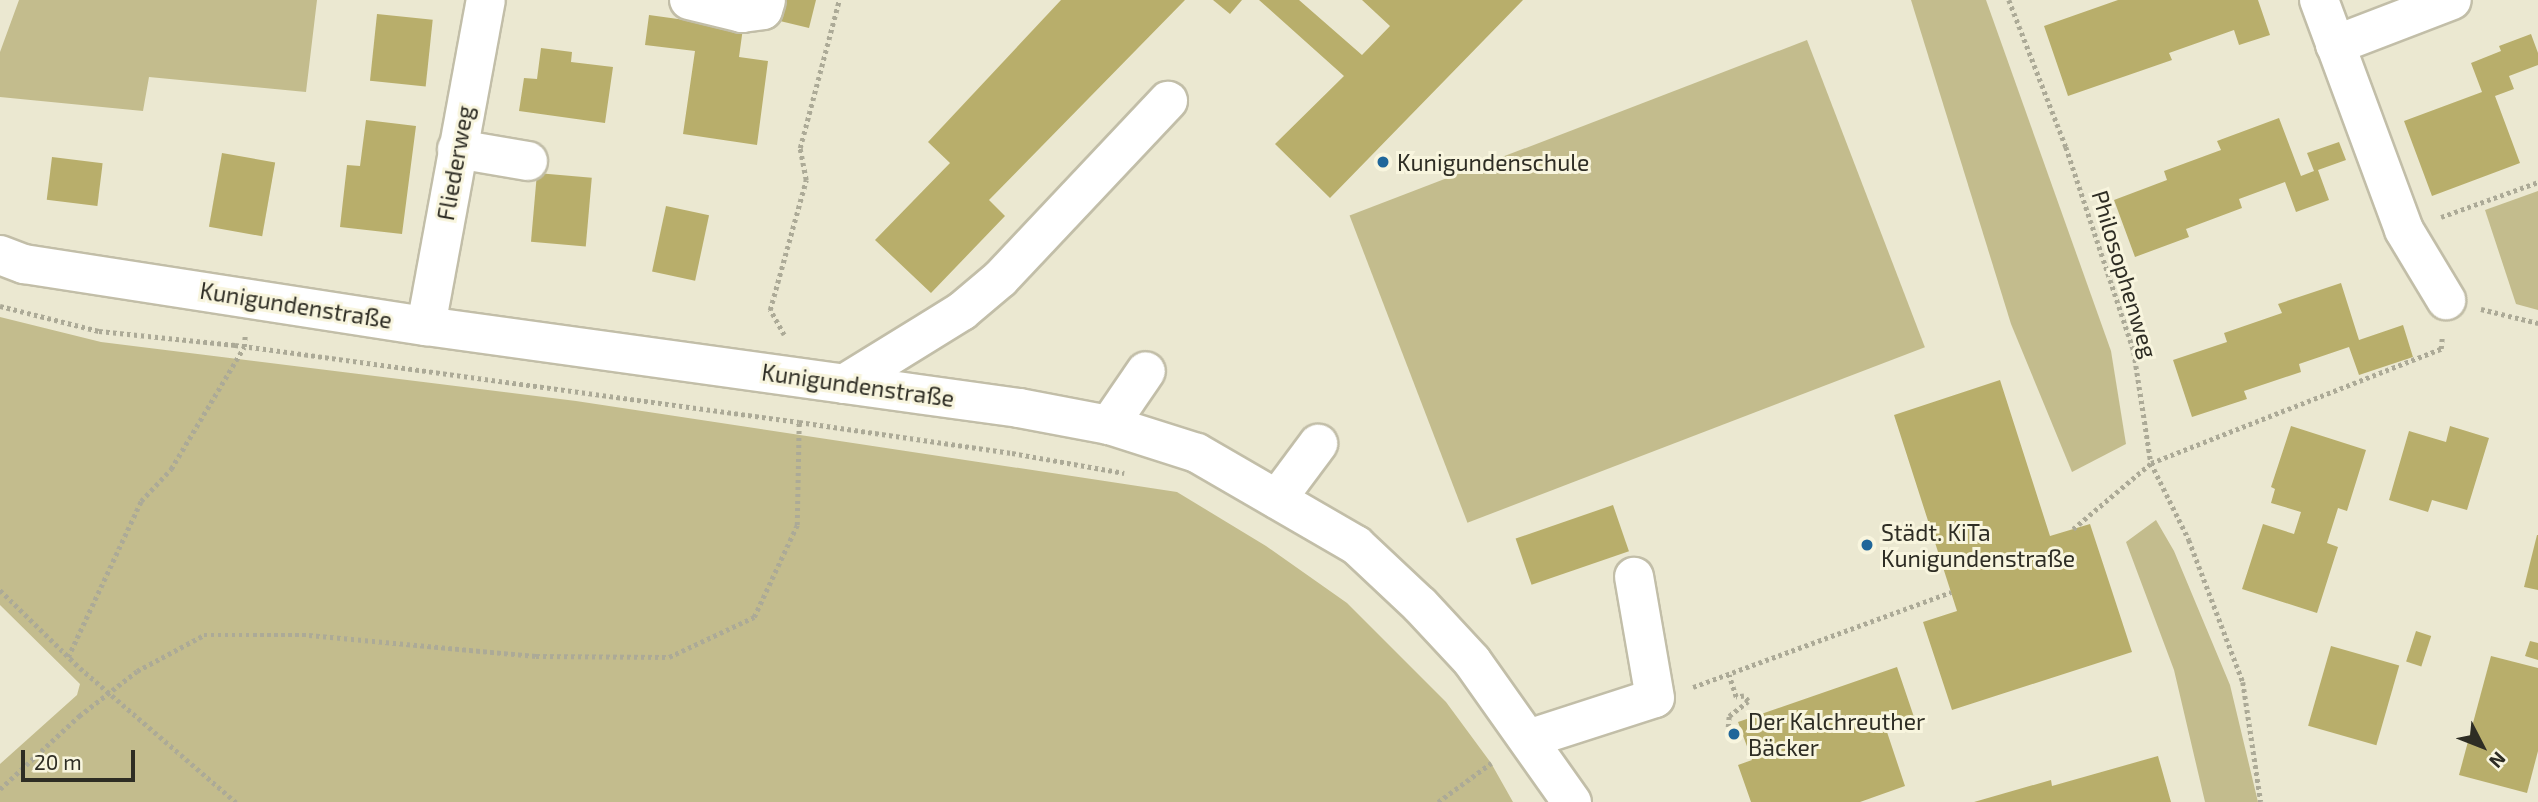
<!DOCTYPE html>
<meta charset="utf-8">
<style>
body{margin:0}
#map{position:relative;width:2538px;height:802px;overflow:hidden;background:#ebe8d1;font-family:"Exo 2",sans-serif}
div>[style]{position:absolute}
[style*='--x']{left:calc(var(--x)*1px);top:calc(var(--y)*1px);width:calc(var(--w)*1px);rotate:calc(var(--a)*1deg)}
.green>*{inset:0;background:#c3bc8d;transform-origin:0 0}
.building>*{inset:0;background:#b8ae6b;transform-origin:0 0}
.path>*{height:4.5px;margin-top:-2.25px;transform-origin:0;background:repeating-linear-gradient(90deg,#acaa97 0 3.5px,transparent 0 7px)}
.roads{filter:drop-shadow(2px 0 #c2bea8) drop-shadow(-2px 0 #c2bea8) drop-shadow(0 2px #c2bea8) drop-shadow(0 -2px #c2bea8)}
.minor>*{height:38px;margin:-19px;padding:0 19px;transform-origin:19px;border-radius:19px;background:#fff}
.dots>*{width:19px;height:19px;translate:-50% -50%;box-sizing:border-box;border:4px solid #f8f5de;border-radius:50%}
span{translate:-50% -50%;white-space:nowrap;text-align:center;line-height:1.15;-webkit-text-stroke:6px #f8f5de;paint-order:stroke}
.poi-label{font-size:23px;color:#2e2d24}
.left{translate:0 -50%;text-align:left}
.street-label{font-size:23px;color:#2e2d24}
.north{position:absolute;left:2447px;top:711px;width:70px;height:70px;-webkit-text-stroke:5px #f8f5de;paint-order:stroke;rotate:132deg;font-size:19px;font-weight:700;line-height:28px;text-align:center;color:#2e2d24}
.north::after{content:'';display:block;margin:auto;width:24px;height:32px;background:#2e2d24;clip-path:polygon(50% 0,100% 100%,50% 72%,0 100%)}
.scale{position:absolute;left:21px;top:750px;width:114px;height:32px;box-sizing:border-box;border:4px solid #2e2d24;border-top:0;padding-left:9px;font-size:21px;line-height:24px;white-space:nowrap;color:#2e2d24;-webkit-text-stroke:5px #f8f5de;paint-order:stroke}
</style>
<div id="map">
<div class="green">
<i style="clip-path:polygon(19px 0,317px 0,306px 92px,149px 77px,143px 111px,0 97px,0 52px)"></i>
<i style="clip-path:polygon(1911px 0,1986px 0,2111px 351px,2126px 444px,2072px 472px,2011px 324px)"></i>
<i style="left:1807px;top:40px;width:329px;height:490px;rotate:69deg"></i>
<i style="clip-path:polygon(2538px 191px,2538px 310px,2516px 304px,2485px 210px)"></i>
<i style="clip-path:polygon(0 317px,101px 342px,576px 401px,1177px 492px,1266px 546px,1347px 603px,1446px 702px,1491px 763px,1513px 802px,0 802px,0 764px,77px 695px,80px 684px,0 605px)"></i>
<i style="clip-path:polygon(2156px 520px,2174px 551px,2230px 685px,2258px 802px,2205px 802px,2174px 670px,2126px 542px)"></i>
</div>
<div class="building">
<i style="clip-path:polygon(785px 0,816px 0,809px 28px,780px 21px)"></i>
<i style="clip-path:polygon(1061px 0,1185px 0,989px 200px,1005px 216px,931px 293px,875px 240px,950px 163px,928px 142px)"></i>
<i style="clip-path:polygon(1213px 0,1242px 0,1230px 14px)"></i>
<i style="clip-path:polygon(1259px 0,1299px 0,1362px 55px,1390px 26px,1362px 0,1523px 0,1330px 198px,1275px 144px,1344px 76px)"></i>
<i style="clip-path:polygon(2118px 0,2258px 0,2270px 35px,2239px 45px,2234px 30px,2169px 53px,2172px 60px,2068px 96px,2044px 26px)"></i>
<i style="left:377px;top:14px;width:56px;height:67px;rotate:6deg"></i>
<i style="clip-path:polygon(649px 15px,743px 28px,739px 57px,768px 61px,757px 145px,683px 134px,695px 51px,645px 45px)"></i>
<i style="clip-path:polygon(2531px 34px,2538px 53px,2538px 65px,2509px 76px,2514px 89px,2495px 96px,2520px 163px,2432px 196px,2404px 121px,2482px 92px,2471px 63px,2501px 51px,2499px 46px)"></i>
<i style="clip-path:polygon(541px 48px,572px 52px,571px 62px,613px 67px,605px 123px,519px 111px,524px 78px,537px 79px)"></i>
<i style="clip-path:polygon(2279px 118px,2301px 176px,2314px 171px,2307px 153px,2339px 142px,2346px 160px,2318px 170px,2329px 200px,2296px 212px,2285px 182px,2239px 199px,2242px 208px,2186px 229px,2189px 237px,2135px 257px,2114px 200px,2167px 180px,2164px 171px,2221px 150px,2217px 141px)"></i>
<i style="clip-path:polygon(366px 120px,416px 126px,402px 234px,340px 227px,347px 165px,360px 166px)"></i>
<i style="left:222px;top:153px;width:54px;height:75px;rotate:10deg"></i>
<i style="left:52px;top:157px;width:51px;height:43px;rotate:7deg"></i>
<i style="left:537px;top:173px;width:55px;height:69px;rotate:5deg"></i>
<i style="left:666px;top:206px;width:44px;height:67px;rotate:12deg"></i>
<i style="clip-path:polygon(2341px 283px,2359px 340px,2403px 325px,2413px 357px,2359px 375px,2349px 347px,2299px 364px,2301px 372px,2244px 391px,2247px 399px,2192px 417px,2173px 360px,2227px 342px,2224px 333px,2282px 313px,2278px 304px)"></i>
<i style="clip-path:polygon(2000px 380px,2050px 536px,2090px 524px,2132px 652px,1952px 710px,1923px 622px,1957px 611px,1894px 415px)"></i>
<i style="clip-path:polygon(2291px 426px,2366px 450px,2347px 511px,2338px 508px,2327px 543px,2338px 547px,2317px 613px,2242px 589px,2263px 524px,2294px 534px,2301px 512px,2271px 503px,2275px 489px,2271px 487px)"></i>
<i style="clip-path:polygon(2450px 426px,2489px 438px,2467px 510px,2432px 500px,2428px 512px,2389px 500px,2409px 431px,2446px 442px)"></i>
<i style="left:1613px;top:505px;width:49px;height:103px;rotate:71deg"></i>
<i style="clip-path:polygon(2537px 535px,2538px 535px,2538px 590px,2524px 587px)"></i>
<i style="left:2416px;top:631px;width:16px;height:32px;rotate:18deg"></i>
<i style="clip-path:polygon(2530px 641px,2538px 643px,2538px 660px,2525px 656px)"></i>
<i style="left:2331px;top:646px;width:71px;height:83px;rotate:16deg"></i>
<i style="clip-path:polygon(2491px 656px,2538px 668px,2538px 751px,2527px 793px,2459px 775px)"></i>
<i style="clip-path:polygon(1897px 667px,1914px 717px,1885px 726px,1905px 786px,1860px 802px,1751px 802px,1738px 765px,1752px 760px,1738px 722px)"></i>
<i style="clip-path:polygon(2158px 756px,2171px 802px,1974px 802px,2051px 780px,2052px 786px)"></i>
</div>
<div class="path">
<i style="--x:2009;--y:0;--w:158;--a:68.8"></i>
<i style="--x:2066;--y:147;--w:216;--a:71.6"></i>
<i style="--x:2134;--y:352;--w:112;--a:81.3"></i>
<i style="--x:2151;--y:463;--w:86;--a:63.7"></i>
<i style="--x:2189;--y:540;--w:152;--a:69.2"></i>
<i style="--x:2243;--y:682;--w:121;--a:81.5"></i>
<i style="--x:2441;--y:217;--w:103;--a:-19.8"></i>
<i style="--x:0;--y:306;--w:102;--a:14.2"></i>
<i style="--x:99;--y:331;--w:137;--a:5.9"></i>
<i style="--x:235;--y:345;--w:569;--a:7.77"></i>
<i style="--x:799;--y:422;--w:215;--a:8.3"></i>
<i style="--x:1012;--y:453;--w:114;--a:10.1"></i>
<i style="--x:2481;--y:309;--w:59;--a:13.8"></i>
<i style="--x:784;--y:335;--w:29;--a:-119"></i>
<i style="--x:770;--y:310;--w:135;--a:-74.5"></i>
<i style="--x:806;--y:180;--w:33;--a:-101"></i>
<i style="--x:800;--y:148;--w:153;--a:-75.2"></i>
<i style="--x:2073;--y:529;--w:102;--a:-40.2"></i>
<i style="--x:2151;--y:463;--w:312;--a:-21.5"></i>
<i style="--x:2441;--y:349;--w:11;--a:-85"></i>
<i style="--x:0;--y:590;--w:112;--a:44.3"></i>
<i style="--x:80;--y:668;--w:206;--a:40.7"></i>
<i style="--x:68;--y:657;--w:172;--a:-64.9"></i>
<i style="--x:141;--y:501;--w:44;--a:-46.8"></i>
<i style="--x:171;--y:469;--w:142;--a:-59.1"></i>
<i style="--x:244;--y:347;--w:12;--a:-85"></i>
<i style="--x:1693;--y:687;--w:275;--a:-20.2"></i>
<i style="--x:1728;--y:727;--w:11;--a:-85"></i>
<i style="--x:1729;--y:716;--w:24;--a:-38"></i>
<i style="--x:1748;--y:701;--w:6;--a:-129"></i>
<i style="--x:1744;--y:696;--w:8;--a:173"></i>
<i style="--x:1736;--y:697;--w:23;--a:-108"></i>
<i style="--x:0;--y:789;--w:108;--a:-42.7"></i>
<i style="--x:79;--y:716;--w:73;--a:-37.8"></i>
<i style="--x:137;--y:671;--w:76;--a:-28.2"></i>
<i style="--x:204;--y:635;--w:105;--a:0"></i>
<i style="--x:309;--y:635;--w:228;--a:5.3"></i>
<i style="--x:536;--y:656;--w:133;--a:0.4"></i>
<i style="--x:669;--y:657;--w:94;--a:-25.2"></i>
<i style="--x:754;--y:617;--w:102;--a:-64.9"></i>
<i style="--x:797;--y:525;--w:103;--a:-88.9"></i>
<i style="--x:1438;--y:802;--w:66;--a:-36.3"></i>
</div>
<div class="roads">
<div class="minor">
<i style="--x:689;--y:0;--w:55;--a:13.8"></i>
<i style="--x:742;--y:13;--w:21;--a:-8"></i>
<i style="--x:763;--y:10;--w:10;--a:-73"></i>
<i style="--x:2319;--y:0;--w:245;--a:69.7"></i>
<i style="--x:2404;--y:230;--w:82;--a:59"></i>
<i style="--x:2335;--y:45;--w:125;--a:-21"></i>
<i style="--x:457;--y:149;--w:72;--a:9.6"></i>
<i style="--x:0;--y:255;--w:26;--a:21"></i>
<i style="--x:24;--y:264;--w:407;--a:8.8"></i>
<i style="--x:426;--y:326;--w:599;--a:7.87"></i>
<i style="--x:1019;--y:408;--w:92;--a:10.7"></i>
<i style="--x:1109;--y:425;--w:92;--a:17.7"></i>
<i style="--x:1197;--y:453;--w:184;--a:30.1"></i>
<i style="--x:1356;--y:545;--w:88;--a:43.2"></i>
<i style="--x:1420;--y:605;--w:76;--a:47.1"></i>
<i style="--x:1472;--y:661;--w:173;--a:54.7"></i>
<i style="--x:426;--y:326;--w:331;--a:-79.6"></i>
<i style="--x:844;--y:384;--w:139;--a:-31.7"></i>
<i style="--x:962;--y:311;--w:50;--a:-40.1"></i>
<i style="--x:1000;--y:279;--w:245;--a:-46.7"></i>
<i style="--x:1109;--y:425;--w:65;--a:-55.6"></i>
<i style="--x:1277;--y:499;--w:69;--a:-53.3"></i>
<i style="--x:1528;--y:739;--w:133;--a:-17.9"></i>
<i style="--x:1655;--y:698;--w:123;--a:-99.8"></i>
</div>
</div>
<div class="dots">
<i style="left:1383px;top:162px;background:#1f669a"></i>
<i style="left:1867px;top:545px;background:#1f669a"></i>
<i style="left:1734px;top:734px;background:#1f669a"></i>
</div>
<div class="poi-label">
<span class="left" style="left:1397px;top:162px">Kunigundenschule</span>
<span class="left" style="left:1881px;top:545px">Städt. KiTa<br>Kunigundenstraße</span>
<span class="left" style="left:1748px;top:734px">Der Kalchreuther<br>Bäcker</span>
</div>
<div class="street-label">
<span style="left:455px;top:163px;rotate:-80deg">Fliederweg</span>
<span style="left:2125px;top:274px;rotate:73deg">Philosophenweg</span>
<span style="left:296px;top:305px;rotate:9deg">Kunigundenstraße</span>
<span style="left:858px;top:385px;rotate:8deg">Kunigundenstraße</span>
</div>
<div class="north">N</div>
<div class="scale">20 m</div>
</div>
